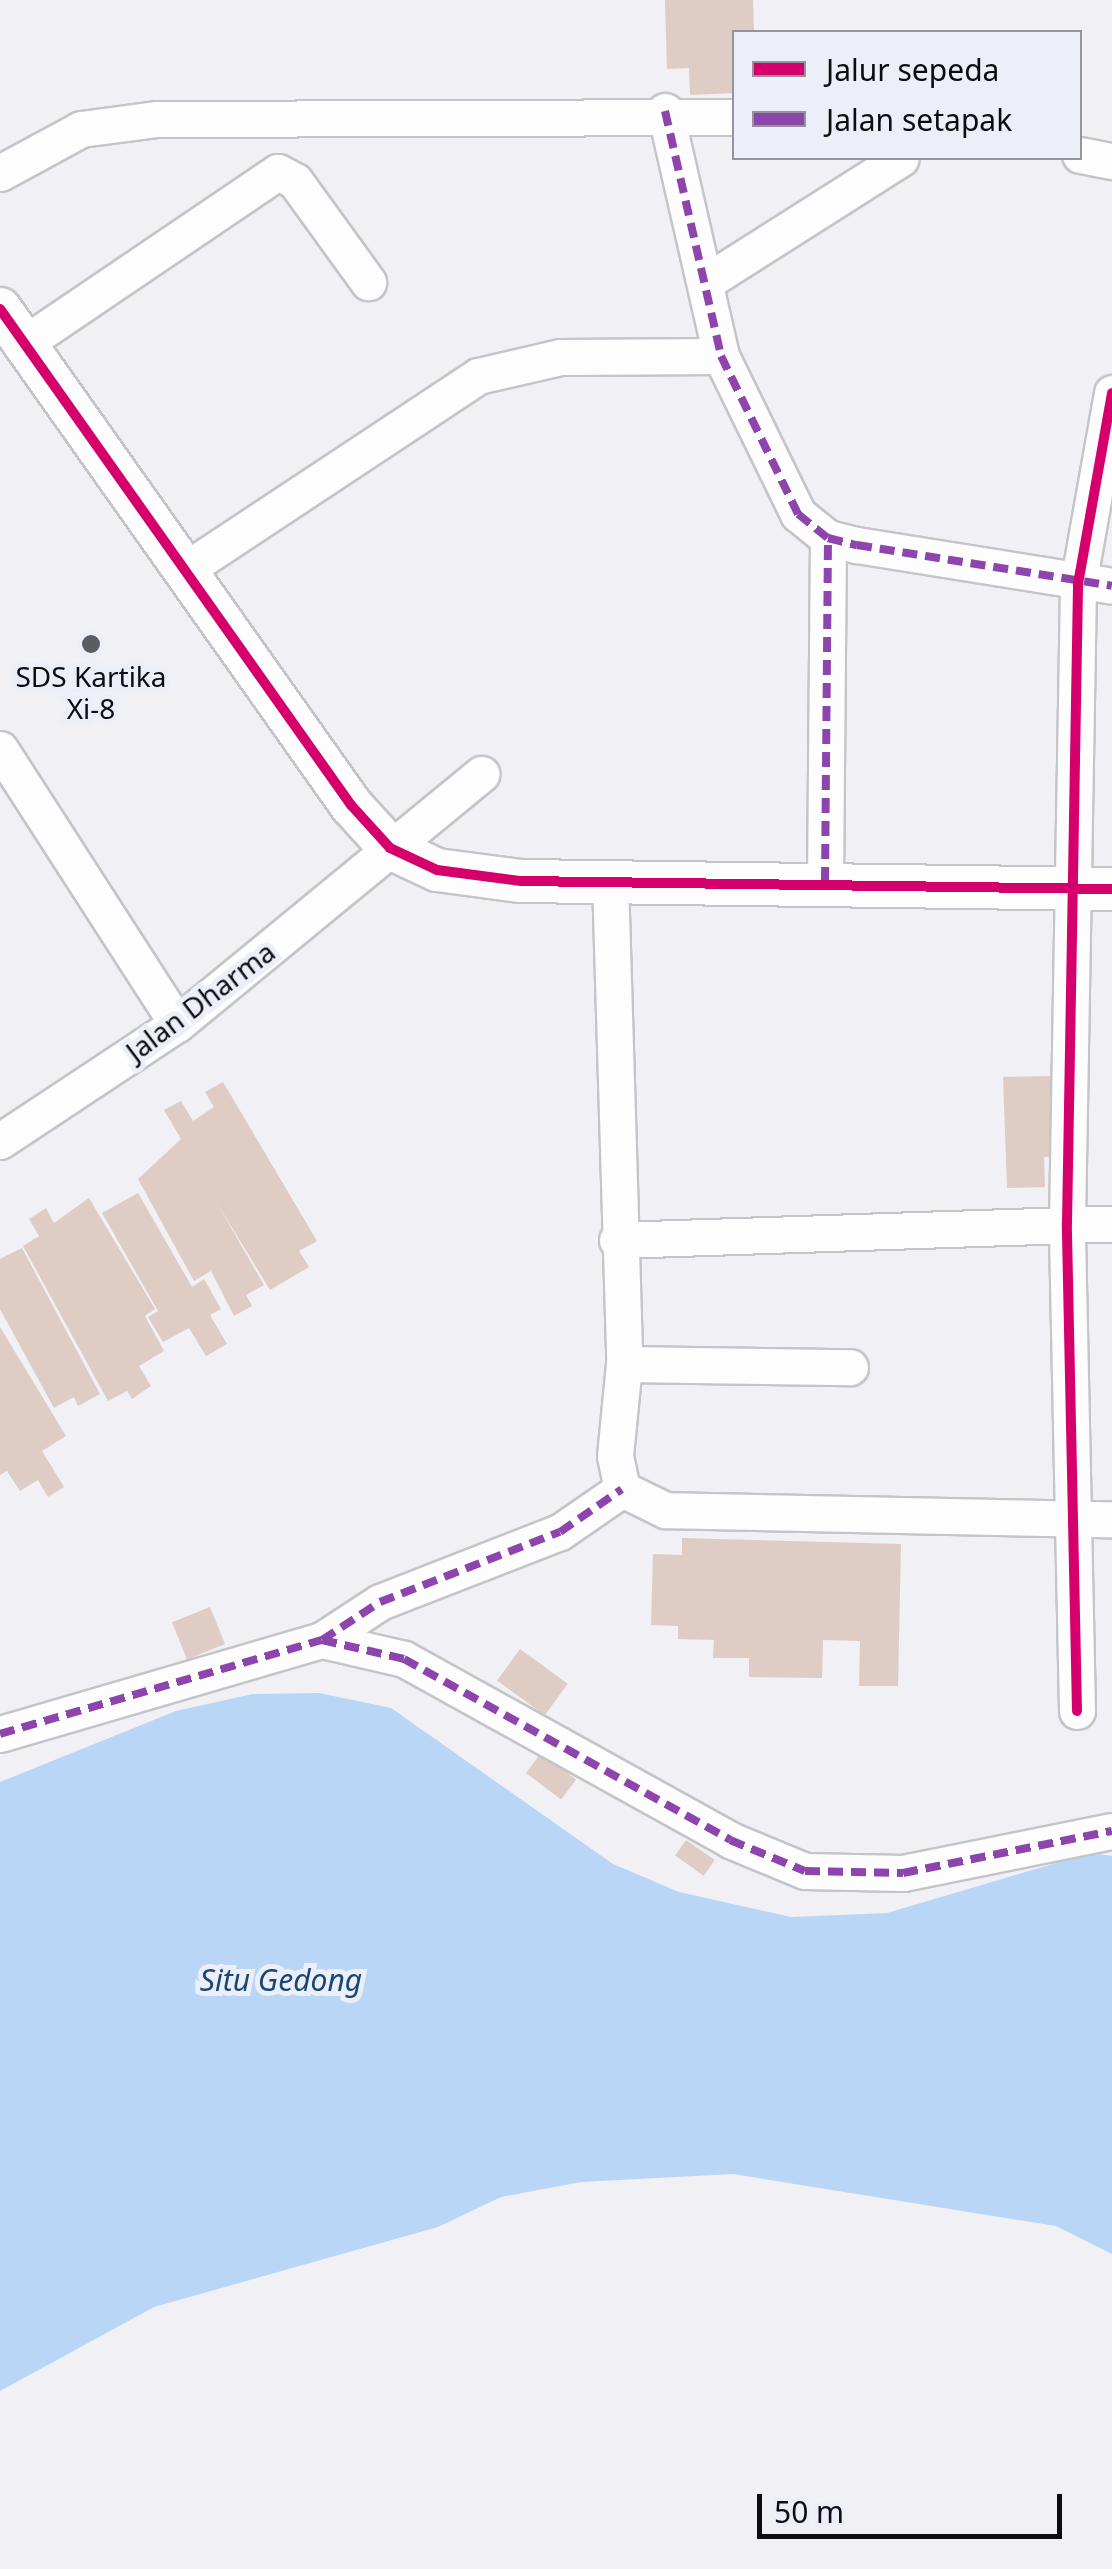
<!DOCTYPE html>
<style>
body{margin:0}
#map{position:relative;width:1112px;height:2569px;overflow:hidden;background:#f0f0f5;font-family:"Noto Sans",sans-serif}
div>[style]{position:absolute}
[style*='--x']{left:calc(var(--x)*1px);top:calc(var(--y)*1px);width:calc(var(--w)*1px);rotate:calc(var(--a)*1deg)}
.water>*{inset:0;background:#b9d6f6}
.building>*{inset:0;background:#deccc5;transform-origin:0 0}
.roads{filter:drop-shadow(2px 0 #c4c5c8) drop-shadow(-2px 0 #c4c5c8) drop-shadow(0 2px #c4c5c8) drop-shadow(0 -2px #c4c5c8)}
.minor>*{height:35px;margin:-17.5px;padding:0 17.5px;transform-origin:17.5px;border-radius:17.5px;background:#fdfdfe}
.tertiary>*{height:42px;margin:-21px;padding:0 21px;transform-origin:21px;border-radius:21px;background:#fdfdfe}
.quiet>*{height:8px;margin-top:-4px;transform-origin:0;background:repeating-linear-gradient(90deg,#8e44ad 0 15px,transparent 0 23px)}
.cycleway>*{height:10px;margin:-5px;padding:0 5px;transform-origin:5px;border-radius:5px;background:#d6006c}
.dots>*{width:28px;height:28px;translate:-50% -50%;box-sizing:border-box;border:5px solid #edeff8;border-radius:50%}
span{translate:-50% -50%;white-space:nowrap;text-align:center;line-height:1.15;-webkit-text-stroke:10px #edeff8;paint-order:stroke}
.poi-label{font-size:28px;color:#0d0d10}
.street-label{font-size:28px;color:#0d0d10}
.water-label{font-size:30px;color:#174876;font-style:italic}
.legend{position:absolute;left:732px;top:30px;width:350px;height:130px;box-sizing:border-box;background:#edeff8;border:2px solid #93959b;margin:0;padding:12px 18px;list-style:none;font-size:30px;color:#0d0d10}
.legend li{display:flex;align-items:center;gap:20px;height:50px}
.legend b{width:50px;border:2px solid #93959b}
.scale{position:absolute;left:757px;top:2494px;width:305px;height:45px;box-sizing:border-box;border:5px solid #0d0d10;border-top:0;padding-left:12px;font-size:30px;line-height:35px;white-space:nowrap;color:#0d0d10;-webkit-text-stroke:8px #edeff8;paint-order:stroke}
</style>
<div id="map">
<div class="water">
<i style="clip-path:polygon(319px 1693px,391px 1708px,613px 1864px,679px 1892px,791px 1917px,887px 1913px,1090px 1853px,1112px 1856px,1112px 2254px,1056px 2226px,733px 2174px,581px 2182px,501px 2197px,438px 2227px,154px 2307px,0 2391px,0 1782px,176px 1711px,253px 1694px)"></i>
</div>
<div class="building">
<i style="clip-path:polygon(665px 0,753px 0,754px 32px,734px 32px,734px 93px,690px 95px,689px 68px,667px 69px)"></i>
<i style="clip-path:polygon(1052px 1076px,1055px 1157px,1044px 1157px,1045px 1187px,1007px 1188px,1003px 1077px)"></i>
<i style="clip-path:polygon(223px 1082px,317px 1241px,299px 1251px,309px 1267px,270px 1290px,215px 1200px,264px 1285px,246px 1295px,252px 1306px,234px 1316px,211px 1271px,194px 1281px,138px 1179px,181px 1139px,164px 1110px,181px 1101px,193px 1121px,214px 1107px,205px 1092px)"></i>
<i style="clip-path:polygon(138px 1193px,192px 1287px,204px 1279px,221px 1309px,210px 1315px,227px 1344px,206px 1356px,189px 1328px,163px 1342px,148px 1317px,158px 1311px,102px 1213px)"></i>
<i style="clip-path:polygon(89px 1198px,155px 1309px,145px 1316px,164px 1351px,139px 1366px,151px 1386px,132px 1399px,127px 1391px,108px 1401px,23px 1246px,39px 1236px,29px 1219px,46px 1208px,54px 1223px)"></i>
<i style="clip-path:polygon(22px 1248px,100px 1394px,78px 1406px,74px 1397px,54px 1408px,0 1309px,0 1259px)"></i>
<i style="clip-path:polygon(0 1327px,66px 1436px,42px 1451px,64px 1487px,48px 1497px,38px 1480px,20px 1491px,7px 1471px,0 1475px)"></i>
<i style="clip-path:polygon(682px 1538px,901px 1544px,898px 1686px,859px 1686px,860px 1641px,823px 1640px,822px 1678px,749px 1677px,749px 1658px,713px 1658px,714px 1640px,678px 1639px,678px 1626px,651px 1625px,653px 1554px,682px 1555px)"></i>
<i style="left:210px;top:1607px;width:40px;height:41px;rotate:68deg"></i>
<i style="left:520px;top:1649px;width:59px;height:39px;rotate:36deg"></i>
<i style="left:541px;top:1753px;width:44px;height:25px;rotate:37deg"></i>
<i style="left:686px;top:1840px;width:35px;height:19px;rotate:35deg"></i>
</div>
<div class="roads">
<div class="minor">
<i style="--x:665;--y:111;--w:251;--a:77.1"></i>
<i style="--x:721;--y:356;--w:176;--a:64"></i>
<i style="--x:798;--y:514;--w:38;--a:39"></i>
<i style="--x:828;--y:538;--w:30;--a:14"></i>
<i style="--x:857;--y:545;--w:258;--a:9.1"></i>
<i style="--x:1080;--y:155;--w:33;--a:11"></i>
<i style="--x:0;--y:173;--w:92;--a:-28.5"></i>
<i style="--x:81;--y:129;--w:77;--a:-7.5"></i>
<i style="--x:157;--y:119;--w:577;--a:-0.2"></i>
<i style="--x:709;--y:280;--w:227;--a:-32.4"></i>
<i style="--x:25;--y:343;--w:305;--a:-34.1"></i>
<i style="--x:278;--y:172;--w:19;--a:28"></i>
<i style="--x:295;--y:181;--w:125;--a:54.1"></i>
<i style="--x:185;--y:570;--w:351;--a:-33.5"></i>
<i style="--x:478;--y:376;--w:84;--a:-13"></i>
<i style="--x:560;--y:357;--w:161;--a:-0.4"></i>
<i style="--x:0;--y:749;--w:327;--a:57.2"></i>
<i style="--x:610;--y:879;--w:485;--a:88.3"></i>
<i style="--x:624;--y:1364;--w:92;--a:95.6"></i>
<i style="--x:615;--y:1456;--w:34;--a:78"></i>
<i style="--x:622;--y:1489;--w:48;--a:26"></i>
<i style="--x:665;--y:1510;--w:447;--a:1.2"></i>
<i style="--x:825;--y:882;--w:344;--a:-89.5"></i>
<i style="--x:0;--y:1141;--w:212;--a:-33.5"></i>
<i style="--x:177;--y:1024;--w:394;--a:-39.4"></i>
<i style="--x:617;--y:1240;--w:495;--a:-1.9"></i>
<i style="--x:624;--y:1364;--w:226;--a:0.8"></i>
<i style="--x:322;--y:1640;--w:69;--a:-33.2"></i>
<i style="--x:380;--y:1602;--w:193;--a:-21.3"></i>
<i style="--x:560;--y:1532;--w:75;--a:-34.7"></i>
<i style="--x:1077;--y:1711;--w:488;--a:-91.2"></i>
<i style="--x:1067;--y:1223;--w:639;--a:-89.01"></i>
<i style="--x:1078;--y:584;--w:194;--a:-79.9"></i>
<i style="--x:0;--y:1734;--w:335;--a:-16.3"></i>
<i style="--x:322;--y:1640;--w:84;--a:13"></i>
<i style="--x:404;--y:1659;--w:373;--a:29"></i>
<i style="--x:730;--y:1840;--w:81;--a:22.5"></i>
<i style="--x:805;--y:1871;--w:98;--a:1.2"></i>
<i style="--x:903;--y:1873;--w:213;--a:-11.4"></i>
</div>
<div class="tertiary">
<i style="--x:0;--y:309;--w:608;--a:54.71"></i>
<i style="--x:351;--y:805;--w:58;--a:47.8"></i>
<i style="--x:390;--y:848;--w:52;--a:25.1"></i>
<i style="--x:437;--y:870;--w:85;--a:7.5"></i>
<i style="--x:521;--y:881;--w:591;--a:0.78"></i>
</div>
</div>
<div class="quiet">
<i style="--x:665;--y:111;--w:251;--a:77.1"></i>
<i style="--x:721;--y:356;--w:176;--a:64"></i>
<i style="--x:798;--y:514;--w:38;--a:39"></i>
<i style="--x:828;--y:538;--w:30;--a:14"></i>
<i style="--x:857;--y:545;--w:258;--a:9.1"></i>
<i style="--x:825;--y:882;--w:344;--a:-89.5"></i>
<i style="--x:322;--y:1640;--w:69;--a:-33.2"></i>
<i style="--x:380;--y:1602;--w:193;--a:-21.3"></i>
<i style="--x:560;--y:1532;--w:75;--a:-34.7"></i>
<i style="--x:0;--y:1734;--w:335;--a:-16.3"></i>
<i style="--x:322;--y:1640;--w:84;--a:13"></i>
<i style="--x:404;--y:1659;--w:373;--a:29"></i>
<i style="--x:730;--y:1840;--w:81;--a:22.5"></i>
<i style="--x:805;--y:1871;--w:98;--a:1.2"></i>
<i style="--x:903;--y:1873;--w:213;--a:-11.4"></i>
</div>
<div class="cycleway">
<i style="--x:0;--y:309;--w:608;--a:54.71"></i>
<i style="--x:351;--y:805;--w:58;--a:47.8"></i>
<i style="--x:390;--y:848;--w:52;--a:25.1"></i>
<i style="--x:437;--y:870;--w:85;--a:7.5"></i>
<i style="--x:521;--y:881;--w:591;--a:0.78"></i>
<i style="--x:1077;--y:1711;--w:488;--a:-91.2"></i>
<i style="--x:1067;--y:1223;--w:639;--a:-89.01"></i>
<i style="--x:1078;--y:584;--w:194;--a:-79.9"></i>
</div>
<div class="dots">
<i style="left:91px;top:644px;background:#5c5c60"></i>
</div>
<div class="poi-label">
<span style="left:91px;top:692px">SDS Kartika<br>Xi-8</span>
</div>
<div class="street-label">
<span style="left:200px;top:1001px;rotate:-37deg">Jalan Dharma</span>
</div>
<div class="water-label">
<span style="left:281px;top:1980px">Situ Gedong</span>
</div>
<ul class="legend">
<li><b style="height:12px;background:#d6006c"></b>Jalur sepeda</li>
<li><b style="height:12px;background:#8e44ad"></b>Jalan setapak</li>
</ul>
<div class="scale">50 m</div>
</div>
